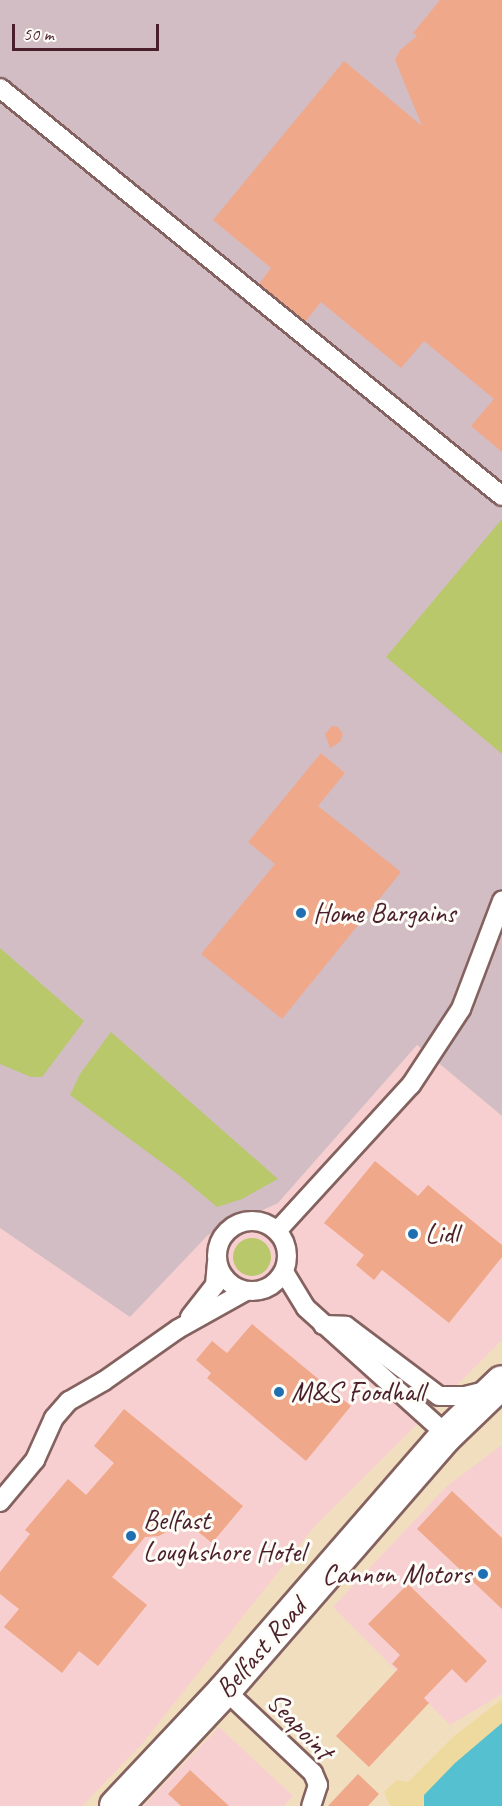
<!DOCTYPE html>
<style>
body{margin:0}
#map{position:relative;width:502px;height:1806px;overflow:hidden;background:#f1debf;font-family:Caveat,sans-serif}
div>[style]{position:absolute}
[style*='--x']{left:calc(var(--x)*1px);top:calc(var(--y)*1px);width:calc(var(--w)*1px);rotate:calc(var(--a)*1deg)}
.built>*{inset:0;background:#f7cfd0}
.industrial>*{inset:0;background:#d2bdc5}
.green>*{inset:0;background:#b8c86a}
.round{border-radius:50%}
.sand>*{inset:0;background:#eeda9e}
.water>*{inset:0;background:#55c0d0}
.building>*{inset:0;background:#f0a88a}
.roads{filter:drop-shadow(2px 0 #84625f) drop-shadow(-2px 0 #84625f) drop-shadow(0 2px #84625f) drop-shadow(0 -2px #84625f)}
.minor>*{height:18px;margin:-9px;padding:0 9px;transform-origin:9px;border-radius:9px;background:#fff}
.minor>.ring{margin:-9px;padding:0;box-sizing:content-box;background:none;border:18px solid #fff;border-radius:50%}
.trunk>*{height:32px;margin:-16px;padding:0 16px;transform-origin:16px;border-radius:16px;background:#fff}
.dots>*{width:16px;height:16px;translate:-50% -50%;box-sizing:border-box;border:3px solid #fdfcf7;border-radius:50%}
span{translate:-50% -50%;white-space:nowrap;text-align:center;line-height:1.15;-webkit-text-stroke:6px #fdfcf7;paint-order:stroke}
.poi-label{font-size:28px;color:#4a1f2b}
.left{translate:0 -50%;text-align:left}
.right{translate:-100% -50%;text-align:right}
.street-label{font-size:28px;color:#4a1f2b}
.scale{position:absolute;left:12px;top:24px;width:147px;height:27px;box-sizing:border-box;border:3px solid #4a1f2b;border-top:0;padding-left:8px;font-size:18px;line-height:21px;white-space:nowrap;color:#4a1f2b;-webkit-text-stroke:4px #fdfcf7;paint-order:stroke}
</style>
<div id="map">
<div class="built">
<i style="clip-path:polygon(417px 1045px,502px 1116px,502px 1340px,314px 1527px,141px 1745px,82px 1806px,0 1806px,0 1228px,130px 1316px,208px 1235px,278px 1203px)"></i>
<i style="clip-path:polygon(502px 1445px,502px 1694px,450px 1725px,333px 1607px,446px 1487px)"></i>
<i style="clip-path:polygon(219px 1727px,293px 1796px,284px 1806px,143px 1806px)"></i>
</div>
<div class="industrial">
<i style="clip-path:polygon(0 0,502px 0,502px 1116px,417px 1045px,278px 1203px,208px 1235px,130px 1317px,0 1228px)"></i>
</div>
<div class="green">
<i style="clip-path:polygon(502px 519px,502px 754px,386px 657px)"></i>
<i style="clip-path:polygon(0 948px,84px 1021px,42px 1077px,31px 1077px,0 1064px)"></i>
<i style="clip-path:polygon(111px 1032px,278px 1179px,242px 1199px,217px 1207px,180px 1176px,70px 1095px,80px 1074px)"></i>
<i class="round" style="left:233px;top:1238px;width:38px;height:38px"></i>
</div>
<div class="sand">
<i style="clip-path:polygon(502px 1699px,502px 1723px,455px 1763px,424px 1798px,423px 1806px,390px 1806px,384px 1792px,397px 1780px,408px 1782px,454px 1736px)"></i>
</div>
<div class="water">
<i style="clip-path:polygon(502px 1723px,502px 1806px,424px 1806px,424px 1795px,455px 1763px)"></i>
</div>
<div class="building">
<i style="clip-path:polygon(440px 0,502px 0,502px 452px,471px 426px,494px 399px,424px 341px,401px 368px,321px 302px,305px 322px,259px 284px,271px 268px,213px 220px,344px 61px,422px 126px,395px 60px,400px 50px,417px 36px,413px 33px)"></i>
<i style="clip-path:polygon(332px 726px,338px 727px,343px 734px,340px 742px,330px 748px,325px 734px)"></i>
<i style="clip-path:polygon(321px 753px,345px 773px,318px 806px,401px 872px,282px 1019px,201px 954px,275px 864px,248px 842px)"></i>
<i style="clip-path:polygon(375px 1161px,418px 1196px,428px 1185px,502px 1245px,502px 1257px,449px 1323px,382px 1270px,374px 1280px,356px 1265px,364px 1255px,324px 1223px)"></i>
<i style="clip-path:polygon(252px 1324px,351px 1406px,306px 1461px,207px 1378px,211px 1373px,196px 1360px,212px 1341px,227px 1353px)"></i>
<i style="clip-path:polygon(124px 1409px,243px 1506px,212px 1543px,174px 1512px,166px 1532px,159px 1536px,145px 1537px,112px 1577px,147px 1605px,98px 1666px,79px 1651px,62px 1673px,4px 1627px,19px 1609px,0 1594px,0 1572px,30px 1534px,25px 1530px,68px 1479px,86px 1495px,114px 1463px,94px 1446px)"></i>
<i style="clip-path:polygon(452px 1491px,502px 1538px,502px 1609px,417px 1529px)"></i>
<i style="clip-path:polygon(408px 1584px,487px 1661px,466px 1683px,452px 1669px,424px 1698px,429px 1703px,369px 1767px,336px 1736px,398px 1669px,392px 1664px,400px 1655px,368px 1624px)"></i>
<i style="clip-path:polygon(190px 1770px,229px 1806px,181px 1806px,168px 1794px)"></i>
<i style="clip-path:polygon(358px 1774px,379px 1794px,368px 1806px,328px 1806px)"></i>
</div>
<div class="roads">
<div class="minor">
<i style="--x:0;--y:88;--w:647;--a:39.1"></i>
<i class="ring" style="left:217px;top:1221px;width:52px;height:52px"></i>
<i style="--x:277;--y:1231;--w:198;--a:-47.5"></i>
<i style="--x:411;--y:1085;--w:91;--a:-56.7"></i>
<i style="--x:461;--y:1009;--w:116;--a:-69.2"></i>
<i style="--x:284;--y:1272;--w:42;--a:58.6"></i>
<i style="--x:306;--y:1308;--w:190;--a:42"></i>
<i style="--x:190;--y:1317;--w:41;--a:-52"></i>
<i style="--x:215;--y:1285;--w:22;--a:-85"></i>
<i style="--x:323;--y:1325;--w:23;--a:2"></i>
<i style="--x:346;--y:1326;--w:116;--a:37"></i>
<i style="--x:439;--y:1396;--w:26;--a:0"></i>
<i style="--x:465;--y:1396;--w:25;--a:-14"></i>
<i style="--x:0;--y:1502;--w:55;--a:-50.2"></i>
<i style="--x:35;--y:1460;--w:46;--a:-65.7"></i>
<i style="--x:54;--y:1418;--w:23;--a:-49"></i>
<i style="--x:69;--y:1401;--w:40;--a:-29.7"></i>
<i style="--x:104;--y:1381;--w:90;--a:-35.1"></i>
<i style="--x:178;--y:1329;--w:78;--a:-29.2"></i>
<i style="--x:225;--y:1690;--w:121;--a:43.3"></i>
<i style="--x:313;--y:1773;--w:13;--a:67"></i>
<i style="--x:318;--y:1785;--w:22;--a:108"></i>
</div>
<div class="trunk">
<i style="--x:116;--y:1806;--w:159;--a:-46.8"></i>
<i style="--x:225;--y:1690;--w:338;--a:-49"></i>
<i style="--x:447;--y:1435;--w:76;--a:-43.9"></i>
</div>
</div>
<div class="dots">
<i style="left:301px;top:913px;background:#1f6fb2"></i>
<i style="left:413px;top:1234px;background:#1f6fb2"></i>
<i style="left:279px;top:1392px;background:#1f6fb2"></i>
<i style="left:131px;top:1536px;background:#1f6fb2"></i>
<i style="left:483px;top:1574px;background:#1f6fb2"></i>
</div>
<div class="poi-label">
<span class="left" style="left:313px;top:913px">Home Bargains</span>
<span class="left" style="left:425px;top:1234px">Lidl</span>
<span class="left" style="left:291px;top:1392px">M&amp;S Foodhall</span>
<span class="left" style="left:143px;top:1536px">Belfast<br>Loughshore Hotel</span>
<span class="right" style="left:471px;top:1574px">Cannon Motors</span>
</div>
<div class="street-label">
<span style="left:261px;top:1648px;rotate:-49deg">Belfast Road</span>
<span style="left:300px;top:1726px;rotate:46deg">Seapoint</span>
</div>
<div class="scale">50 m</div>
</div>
